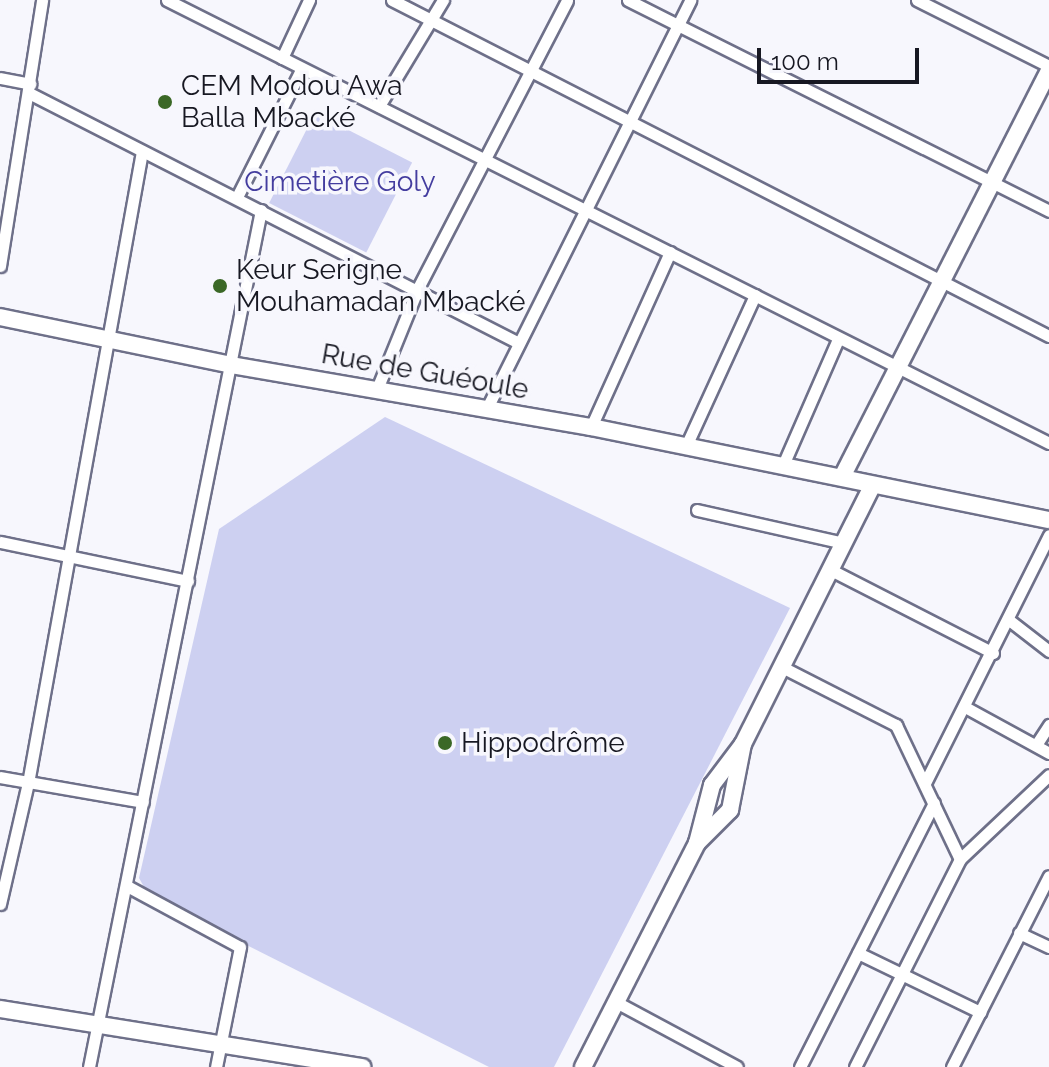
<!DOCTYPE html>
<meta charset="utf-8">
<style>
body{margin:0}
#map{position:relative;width:1049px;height:1067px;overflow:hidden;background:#f7f7fd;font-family:Raleway,sans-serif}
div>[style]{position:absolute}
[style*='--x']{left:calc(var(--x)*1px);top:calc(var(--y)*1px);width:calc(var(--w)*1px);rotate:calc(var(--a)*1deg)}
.green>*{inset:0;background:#cdd0f1;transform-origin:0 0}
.roads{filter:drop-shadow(2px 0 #6e7089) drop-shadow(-2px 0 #6e7089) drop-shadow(0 2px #6e7089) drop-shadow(0 -2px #6e7089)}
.street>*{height:11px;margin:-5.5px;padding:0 5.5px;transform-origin:5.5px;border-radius:5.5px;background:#fff}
.secondary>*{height:16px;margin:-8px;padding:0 8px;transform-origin:8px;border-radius:8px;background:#fff}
.dots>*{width:22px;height:22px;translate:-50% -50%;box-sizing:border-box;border:4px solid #f7f7fd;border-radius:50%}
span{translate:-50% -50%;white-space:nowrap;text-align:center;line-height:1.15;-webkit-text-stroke:7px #f7f7fd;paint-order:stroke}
.poi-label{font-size:28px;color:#171822}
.left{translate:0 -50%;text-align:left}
.park-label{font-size:28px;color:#443d9f}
.street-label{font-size:28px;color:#171822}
.scale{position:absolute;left:757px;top:48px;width:162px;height:36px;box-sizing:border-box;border:4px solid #171822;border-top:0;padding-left:10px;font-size:24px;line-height:28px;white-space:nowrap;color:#171822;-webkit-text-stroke:6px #f7f7fd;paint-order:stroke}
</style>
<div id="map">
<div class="green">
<i style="left:315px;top:113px;width:109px;height:101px;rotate:27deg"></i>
<i style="clip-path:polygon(385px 417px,790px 608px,554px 1067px,489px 1067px,149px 896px,139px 878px,219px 529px)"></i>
</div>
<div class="roads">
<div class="street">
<i style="--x:167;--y:0;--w:987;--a:26.67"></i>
<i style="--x:392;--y:0;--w:738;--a:27.09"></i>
<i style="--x:628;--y:0;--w:471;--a:26.6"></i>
<i style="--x:917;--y:0;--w:148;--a:26.6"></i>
<i style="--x:282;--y:58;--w:64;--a:-65"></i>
<i style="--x:0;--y:78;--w:31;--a:11"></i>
<i style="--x:29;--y:93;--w:548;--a:27.03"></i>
<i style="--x:379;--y:106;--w:124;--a:-58.9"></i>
<i style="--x:237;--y:197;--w:144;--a:-63.3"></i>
<i style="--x:0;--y:266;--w:269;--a:-81"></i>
<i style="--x:377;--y:389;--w:109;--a:-67.9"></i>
<i style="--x:418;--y:288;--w:324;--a:-62.6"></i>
<i style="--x:486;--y:410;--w:458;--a:-63.5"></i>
<i style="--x:591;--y:427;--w:192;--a:-65.7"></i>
<i style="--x:686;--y:446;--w:166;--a:-65.4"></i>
<i style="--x:783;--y:465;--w:137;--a:-66.4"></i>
<i style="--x:697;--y:510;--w:150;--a:12.7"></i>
<i style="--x:0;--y:542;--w:192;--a:11.7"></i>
<i style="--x:831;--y:570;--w:182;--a:27.1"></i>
<i style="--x:1009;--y:620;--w:51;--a:37.8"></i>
<i style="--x:782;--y:667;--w:128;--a:27"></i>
<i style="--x:896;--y:725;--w:148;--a:64.5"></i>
<i style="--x:965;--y:707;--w:96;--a:28.7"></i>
<i style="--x:1036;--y:745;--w:24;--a:-57"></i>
<i style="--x:0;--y:777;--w:145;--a:9.9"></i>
<i style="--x:925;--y:783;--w:277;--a:-63.4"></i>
<i style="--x:127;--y:886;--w:128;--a:28.4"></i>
<i style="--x:240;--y:947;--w:122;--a:101.3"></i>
<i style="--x:0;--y:904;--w:124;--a:-77"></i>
<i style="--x:28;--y:783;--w:642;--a:-79.77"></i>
<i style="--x:1019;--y:933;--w:33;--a:25"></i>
<i style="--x:858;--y:953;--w:136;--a:25.8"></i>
<i style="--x:616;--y:1002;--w:137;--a:28.2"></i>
<i style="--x:89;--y:1067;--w:874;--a:-78.65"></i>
<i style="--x:800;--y:1067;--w:296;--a:-63.1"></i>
<i style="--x:855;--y:1067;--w:233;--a:-63.2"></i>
<i style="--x:960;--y:859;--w:122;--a:-43.3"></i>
<i style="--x:952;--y:1067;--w:214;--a:-63.1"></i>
</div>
<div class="secondary">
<i style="--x:0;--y:317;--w:236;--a:11.7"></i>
<i style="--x:231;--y:365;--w:365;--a:9.8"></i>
<i style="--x:591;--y:427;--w:467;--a:11.5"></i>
<i style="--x:842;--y:477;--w:457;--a:-63"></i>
<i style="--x:697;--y:843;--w:60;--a:-75.5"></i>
<i style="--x:712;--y:785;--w:51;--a:-52.9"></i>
<i style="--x:743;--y:744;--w:288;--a:-63.4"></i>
<i style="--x:0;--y:1009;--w:367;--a:9.1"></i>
<i style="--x:583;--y:1067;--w:251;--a:-63"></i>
<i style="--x:697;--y:843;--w:47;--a:-45"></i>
<i style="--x:730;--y:810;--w:67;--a:-78.9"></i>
</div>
</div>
<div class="dots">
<i style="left:165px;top:102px;background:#3b6826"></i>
<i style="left:220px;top:286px;background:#3b6826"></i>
<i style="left:445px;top:743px;background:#3b6826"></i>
</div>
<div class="poi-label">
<span class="left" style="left:181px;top:102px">CEM Modou Awa<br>Balla Mbacké</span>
<span class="left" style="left:236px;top:286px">Keur Serigne<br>Mouhamadan Mbacké</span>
<span class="left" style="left:461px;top:743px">Hippodrôme</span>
</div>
<div class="park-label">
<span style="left:340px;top:182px">Cimetière Goly</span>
</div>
<div class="street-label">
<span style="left:425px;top:372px;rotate:10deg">Rue de Guéoule</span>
</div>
<div class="scale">100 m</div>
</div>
